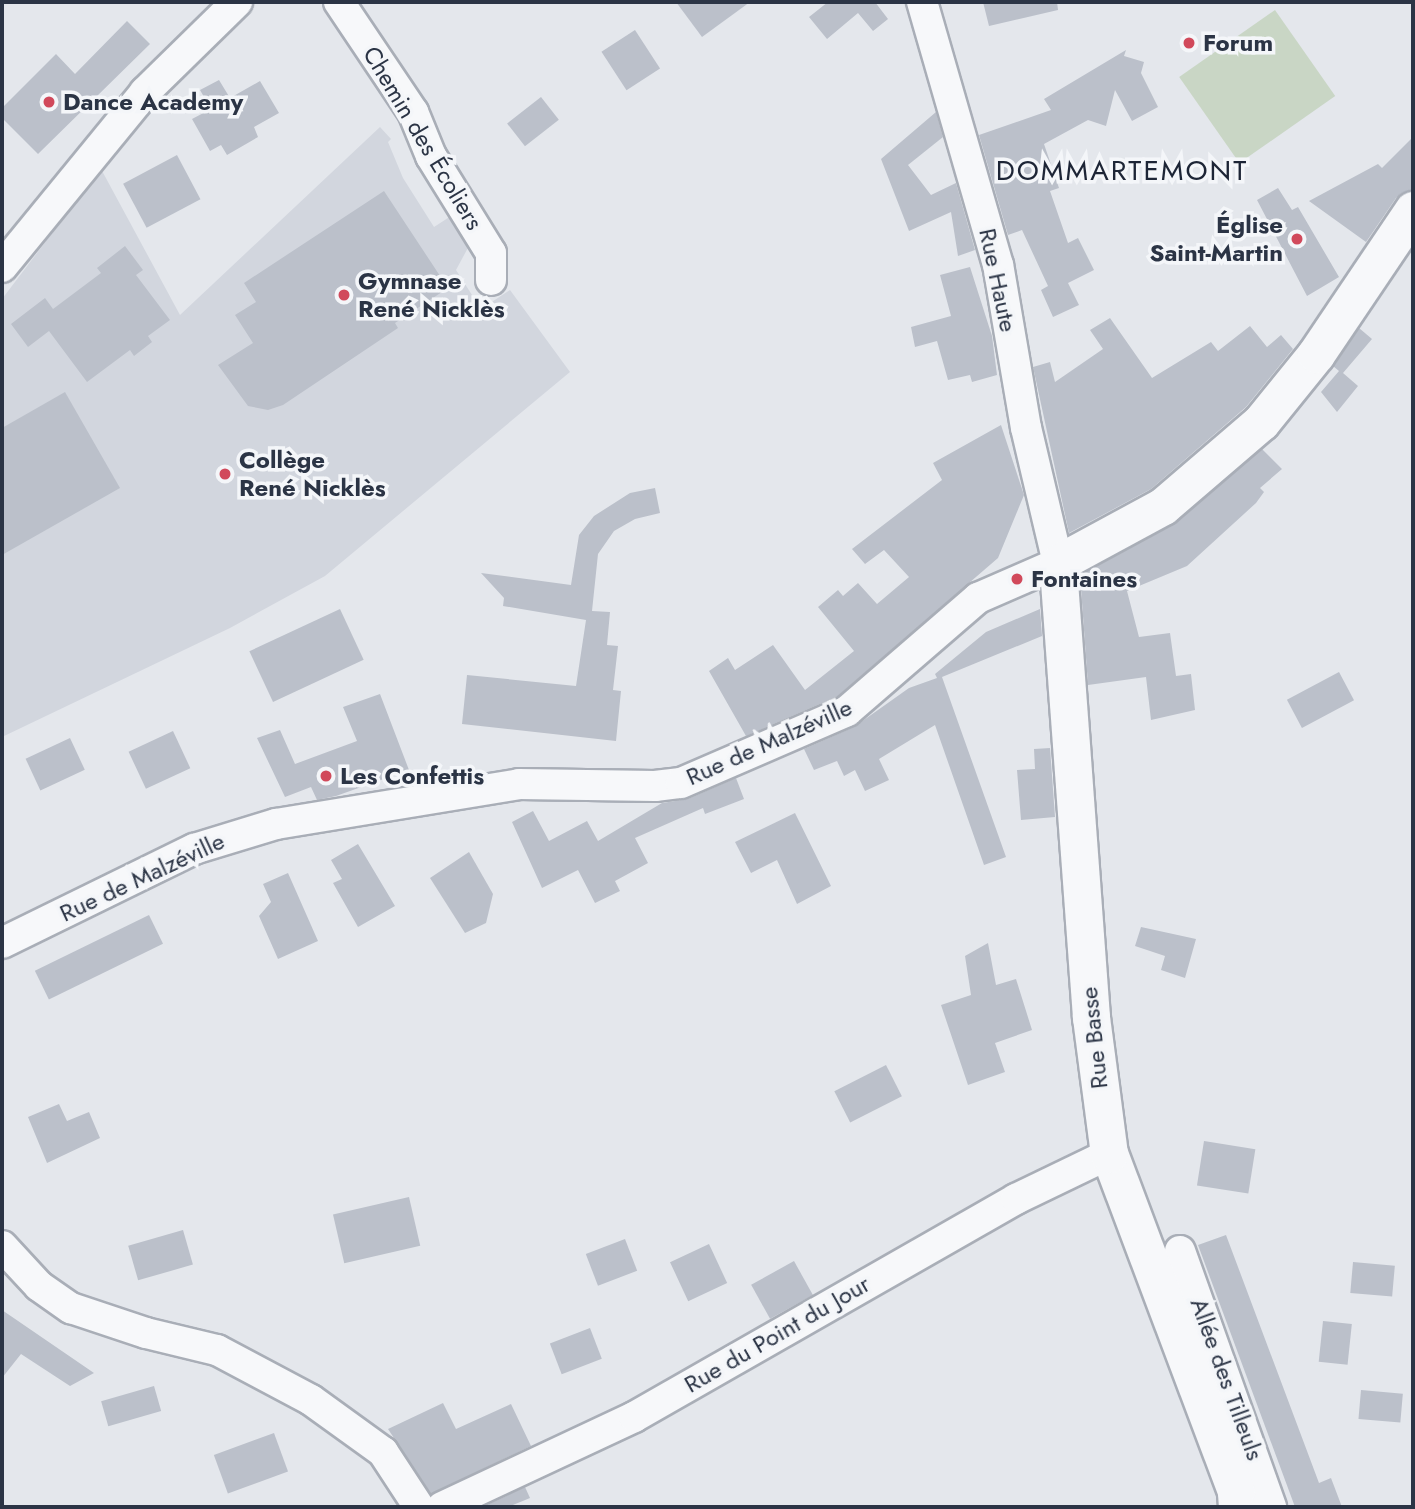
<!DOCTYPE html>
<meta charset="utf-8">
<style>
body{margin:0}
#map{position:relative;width:1415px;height:1509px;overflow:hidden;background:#e4e7ec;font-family:Jost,sans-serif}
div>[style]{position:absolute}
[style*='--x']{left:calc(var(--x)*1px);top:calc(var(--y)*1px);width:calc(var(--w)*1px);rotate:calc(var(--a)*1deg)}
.built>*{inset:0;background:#d2d6de}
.green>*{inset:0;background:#c9d6c5;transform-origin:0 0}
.building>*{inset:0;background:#bbc0ca;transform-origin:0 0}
.roads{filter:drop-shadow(2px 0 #a9aeb7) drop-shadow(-2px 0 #a9aeb7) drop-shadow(0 2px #a9aeb7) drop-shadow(0 -2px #a9aeb7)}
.minor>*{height:30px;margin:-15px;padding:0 15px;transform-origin:15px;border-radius:15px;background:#f7f8fa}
.tertiary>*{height:37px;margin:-18.5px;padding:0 18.5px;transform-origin:18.5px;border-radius:18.5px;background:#f7f8fa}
.dots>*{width:19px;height:19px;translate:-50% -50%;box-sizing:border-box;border:4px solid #f4f6f9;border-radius:50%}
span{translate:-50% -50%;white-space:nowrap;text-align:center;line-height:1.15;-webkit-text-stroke:7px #f4f6f9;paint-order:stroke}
.poi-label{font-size:24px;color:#2b3445;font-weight:700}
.left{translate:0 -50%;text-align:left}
.right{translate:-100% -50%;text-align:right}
.street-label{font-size:24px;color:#2b3445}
.quarter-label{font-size:28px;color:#1d2536;letter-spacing:2px}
.frame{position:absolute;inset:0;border:4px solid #2b3445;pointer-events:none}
</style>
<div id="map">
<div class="built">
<i style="clip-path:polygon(380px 127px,391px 139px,388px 142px,403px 178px,434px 227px,451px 216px,470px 244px,456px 270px,481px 309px,510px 290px,570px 372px,325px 576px,230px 628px,2px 737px,2px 299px,101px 169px,180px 315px)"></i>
</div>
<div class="green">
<i style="left:1275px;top:10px;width:105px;height:117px;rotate:55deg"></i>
</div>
<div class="building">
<i style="clip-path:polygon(676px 2px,750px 2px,702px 37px)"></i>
<i style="clip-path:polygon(828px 2px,875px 2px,888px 19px,873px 31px,858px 13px,827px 39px,809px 17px)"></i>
<i style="clip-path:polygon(983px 2px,1057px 2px,1058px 10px,989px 26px)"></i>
<i style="clip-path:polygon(127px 21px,150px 44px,38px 154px,2px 118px,2px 108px,56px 54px,75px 74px)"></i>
<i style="left:635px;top:30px;width:46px;height:40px;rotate:57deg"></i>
<i style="clip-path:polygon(1126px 50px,1124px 56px,1144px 62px,1141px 73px,1158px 107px,1132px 121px,1115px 90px,1106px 126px,1088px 120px,1044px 144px,1059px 188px,1050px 191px,1068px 243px,1078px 238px,1094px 270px,1068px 283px,1079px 305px,1053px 317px,1041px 290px,1048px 286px,1022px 230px,1008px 235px,979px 135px,1051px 110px,1044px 99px)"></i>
<i style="clip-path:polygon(219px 80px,230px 98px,260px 81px,279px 113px,254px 127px,258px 137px,227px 155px,221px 145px,210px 151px,192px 119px,211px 109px,200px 90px)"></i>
<i style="left:541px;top:97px;width:29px;height:43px;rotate:52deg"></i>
<i style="clip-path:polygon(936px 112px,943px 137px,908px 165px,931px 195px,956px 183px,975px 250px,958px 256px,951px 212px,909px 231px,881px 159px)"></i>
<i style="clip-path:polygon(1413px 137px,1413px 189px,1396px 198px,1366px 242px,1309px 201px,1378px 164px,1382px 168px)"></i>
<i style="left:177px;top:155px;width:50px;height:61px;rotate:62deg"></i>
<i style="clip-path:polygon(1278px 188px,1292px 210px,1298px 207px,1339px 277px,1307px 296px,1257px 200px)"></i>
<i style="clip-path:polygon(384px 191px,448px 288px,395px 323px,398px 328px,283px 405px,268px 410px,248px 406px,218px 365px,253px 343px,235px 315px,256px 302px,244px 283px)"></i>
<i style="clip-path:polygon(125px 246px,143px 270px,136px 275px,170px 320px,148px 336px,152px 342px,134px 356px,130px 350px,87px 382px,49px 331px,28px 347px,11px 324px,45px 298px,53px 309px,101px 273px,97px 268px)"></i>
<i style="clip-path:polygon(970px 267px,992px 336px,997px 375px,972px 382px,970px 375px,948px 380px,937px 341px,915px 347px,911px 327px,951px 316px,940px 275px)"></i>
<i style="clip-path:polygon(1110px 318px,1152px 378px,1211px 342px,1218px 351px,1250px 326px,1267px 347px,1281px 335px,1293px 349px,1246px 407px,1151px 489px,1069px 533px,1033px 367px,1050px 362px,1055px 382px,1103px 349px,1090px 330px)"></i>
<i style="clip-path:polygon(1359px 328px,1372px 339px,1343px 373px,1358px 386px,1337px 412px,1321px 392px,1339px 371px,1333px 366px)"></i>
<i style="clip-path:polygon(65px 392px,120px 488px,2px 555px,2px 428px)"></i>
<i style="clip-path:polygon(1001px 425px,1024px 495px,998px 558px,838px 696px,746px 736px,709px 671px,728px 658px,735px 670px,773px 645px,805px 690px,854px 651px,818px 607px,838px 590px,843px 596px,858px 583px,877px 604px,909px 577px,884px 550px,865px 564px,852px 549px,942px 480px,933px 463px)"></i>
<i style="clip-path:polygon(1262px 449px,1282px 469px,1260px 488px,1264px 492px,1256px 503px,1187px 566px,1127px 591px,1139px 637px,1170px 633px,1176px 676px,1191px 674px,1195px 710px,1151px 720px,1146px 677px,1088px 685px,1080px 575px,1176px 522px)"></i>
<i style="clip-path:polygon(655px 488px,660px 513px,635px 519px,614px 531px,598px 554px,592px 611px,610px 612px,607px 645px,618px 646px,613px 690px,621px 691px,616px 741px,462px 724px,467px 675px,576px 686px,586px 620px,503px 606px,504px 598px,481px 573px,571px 585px,579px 535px,594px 516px,630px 493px)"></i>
<i style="left:340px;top:609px;width:56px;height:100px;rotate:65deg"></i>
<i style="clip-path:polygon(1040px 609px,1042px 636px,942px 677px,1006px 857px,984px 865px,935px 725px,879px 759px,889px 780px,865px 791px,855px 770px,844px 776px,837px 761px,814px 770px,804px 749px,854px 727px,909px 688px,937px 678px,935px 674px,986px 632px)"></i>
<i style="left:1339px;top:672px;width:32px;height:59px;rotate:62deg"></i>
<i style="clip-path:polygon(380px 694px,409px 770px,336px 796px,317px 800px,311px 787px,285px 797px,257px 738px,280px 730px,295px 764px,357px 741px,343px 707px)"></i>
<i style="left:173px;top:731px;width:41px;height:49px;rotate:65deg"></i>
<i style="left:70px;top:738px;width:35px;height:49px;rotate:65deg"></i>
<i style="clip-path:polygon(1050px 748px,1055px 817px,1021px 820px,1017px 770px,1035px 769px,1034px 749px)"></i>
<i style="clip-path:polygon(736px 778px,744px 799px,705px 814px,703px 808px,635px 838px,648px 863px,615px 881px,620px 891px,595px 903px,578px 870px,542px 888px,512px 822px,533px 811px,549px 841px,587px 821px,598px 841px,662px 803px,688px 799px)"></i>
<i style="clip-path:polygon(795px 813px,831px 886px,797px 904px,777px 860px,751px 873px,735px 842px)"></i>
<i style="clip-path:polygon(358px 844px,395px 906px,358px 927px,333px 883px,342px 879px,331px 860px)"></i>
<i style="clip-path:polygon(469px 852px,493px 894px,486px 923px,465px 933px,430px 878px)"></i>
<i style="clip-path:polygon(288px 873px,318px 941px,278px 959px,259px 916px,271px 902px,263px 884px)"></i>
<i style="left:149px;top:915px;width:32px;height:127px;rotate:64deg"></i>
<i style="clip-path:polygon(1141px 927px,1196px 939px,1185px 978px,1161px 970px,1165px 956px,1135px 946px)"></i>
<i style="clip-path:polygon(988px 943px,996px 985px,1016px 979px,1032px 1030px,995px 1043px,1005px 1072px,968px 1085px,941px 1005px,971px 995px,965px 956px)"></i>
<i style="left:886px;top:1065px;width:35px;height:58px;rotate:63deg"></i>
<i style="clip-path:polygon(59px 1104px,67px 1121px,89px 1112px,100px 1138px,47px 1163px,28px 1117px)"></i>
<i style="left:1204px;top:1141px;width:52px;height:45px;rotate:9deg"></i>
<i style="left:409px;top:1197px;width:50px;height:78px;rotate:77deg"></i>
<i style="left:183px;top:1230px;width:36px;height:57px;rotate:74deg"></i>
<i style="clip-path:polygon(1226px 1235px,1319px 1483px,1331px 1478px,1342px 1507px,1295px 1507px,1198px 1245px)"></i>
<i style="left:625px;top:1239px;width:34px;height:42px;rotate:69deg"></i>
<i style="left:709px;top:1244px;width:43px;height:43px;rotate:65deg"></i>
<i style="left:794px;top:1261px;width:39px;height:49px;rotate:61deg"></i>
<i style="left:1353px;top:1262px;width:42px;height:31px;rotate:5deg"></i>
<i style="clip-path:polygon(2px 1310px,94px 1373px,70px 1386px,21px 1354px,2px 1378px)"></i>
<i style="left:1323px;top:1321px;width:29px;height:41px;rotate:6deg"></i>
<i style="left:590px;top:1328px;width:33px;height:43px;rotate:69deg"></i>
<i style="left:154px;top:1386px;width:26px;height:55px;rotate:74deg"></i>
<i style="left:1361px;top:1390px;width:42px;height:29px;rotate:5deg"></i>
<i style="clip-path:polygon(443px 1403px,456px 1429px,511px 1404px,531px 1446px,431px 1494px,388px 1429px)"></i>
<i style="left:274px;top:1433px;width:41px;height:64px;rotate:70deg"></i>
<i style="clip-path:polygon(525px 1487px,530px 1498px,508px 1507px,483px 1507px)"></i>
</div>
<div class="roads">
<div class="minor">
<i style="--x:339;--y:2;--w:133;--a:56.1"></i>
<i style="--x:413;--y:112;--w:48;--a:67.8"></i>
<i style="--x:431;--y:156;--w:114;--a:58.3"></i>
<i style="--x:491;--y:253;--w:27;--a:90"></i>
<i style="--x:2;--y:267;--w:226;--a:-50.7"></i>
<i style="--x:145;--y:92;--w:129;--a:-44.4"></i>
<i style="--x:2;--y:943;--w:214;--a:-26.1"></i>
<i style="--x:194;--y:849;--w:86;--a:-17"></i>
<i style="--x:276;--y:824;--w:246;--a:-9.3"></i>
<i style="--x:519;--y:784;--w:136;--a:0.8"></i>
<i style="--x:655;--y:786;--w:26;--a:-7"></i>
<i style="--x:681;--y:783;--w:181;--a:-23.4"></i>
<i style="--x:847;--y:711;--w:173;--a:-40.8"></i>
<i style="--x:978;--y:598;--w:87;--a:-23.6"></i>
<i style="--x:1058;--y:563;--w:139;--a:-103.3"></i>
<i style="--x:1026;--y:428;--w:165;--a:-99.7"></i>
<i style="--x:998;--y:265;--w:274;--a:-106.1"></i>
<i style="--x:2;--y:1246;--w:54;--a:47.2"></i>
<i style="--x:39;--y:1286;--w:39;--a:35"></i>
<i style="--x:71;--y:1308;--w:79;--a:18.4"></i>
<i style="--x:146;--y:1333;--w:73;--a:13.5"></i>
<i style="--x:217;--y:1350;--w:106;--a:28"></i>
<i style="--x:311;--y:1400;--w:89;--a:35.8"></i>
<i style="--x:383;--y:1452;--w:66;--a:56.8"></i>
<i style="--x:1180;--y:1251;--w:272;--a:70.4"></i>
<i style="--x:442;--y:1507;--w:212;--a:-25.1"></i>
<i style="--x:634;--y:1417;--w:440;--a:-29.7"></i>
<i style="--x:1016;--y:1199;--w:103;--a:-25.8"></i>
</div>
<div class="tertiary">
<i style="--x:1237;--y:1507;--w:16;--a:-94"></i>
<i style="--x:1236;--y:1491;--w:360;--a:-110.6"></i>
<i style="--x:1109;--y:1154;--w:138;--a:-97.5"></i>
<i style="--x:1091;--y:1017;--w:455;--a:-94.2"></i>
<i style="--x:1058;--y:563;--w:119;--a:-28.5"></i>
<i style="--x:1163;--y:506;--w:129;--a:-40.6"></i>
<i style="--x:1261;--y:422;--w:87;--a:-51"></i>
<i style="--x:1316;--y:354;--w:174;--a:-56"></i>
</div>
</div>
<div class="dots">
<i style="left:1189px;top:43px;background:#d1495b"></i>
<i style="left:49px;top:102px;background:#d1495b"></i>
<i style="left:1297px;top:239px;background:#d1495b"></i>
<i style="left:344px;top:295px;background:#d1495b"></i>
<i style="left:225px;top:474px;background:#d1495b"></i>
<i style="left:1017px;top:579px;background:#d1495b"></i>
<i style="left:326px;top:776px;background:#d1495b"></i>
</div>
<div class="poi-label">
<span class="left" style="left:1203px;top:43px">Forum</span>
<span class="left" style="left:63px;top:102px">Dance Academy</span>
<span class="right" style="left:1283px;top:239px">Église<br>Saint-Martin</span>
<span class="left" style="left:358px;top:295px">Gymnase<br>René Nicklès</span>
<span class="left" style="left:239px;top:474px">Collège<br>René Nicklès</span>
<span class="left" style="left:1031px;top:579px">Fontaines</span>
<span class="left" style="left:340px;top:776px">Les Confettis</span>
</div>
<div class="street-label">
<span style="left:423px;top:138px;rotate:59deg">Chemin des Écoliers</span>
<span style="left:998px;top:280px;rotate:78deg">Rue Haute</span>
<span style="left:769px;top:742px;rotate:-24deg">Rue de Malzéville</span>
<span style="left:142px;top:877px;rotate:-25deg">Rue de Malzéville</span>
<span style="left:1094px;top:1038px;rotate:-96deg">Rue Basse</span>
<span style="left:777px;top:1334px;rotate:-30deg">Rue du Point du Jour</span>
<span style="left:1227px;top:1379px;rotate:70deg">Allée des Tilleuls</span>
</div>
<div class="quarter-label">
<span style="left:1122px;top:171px">DOMMARTEMONT</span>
</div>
<div class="frame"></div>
</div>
